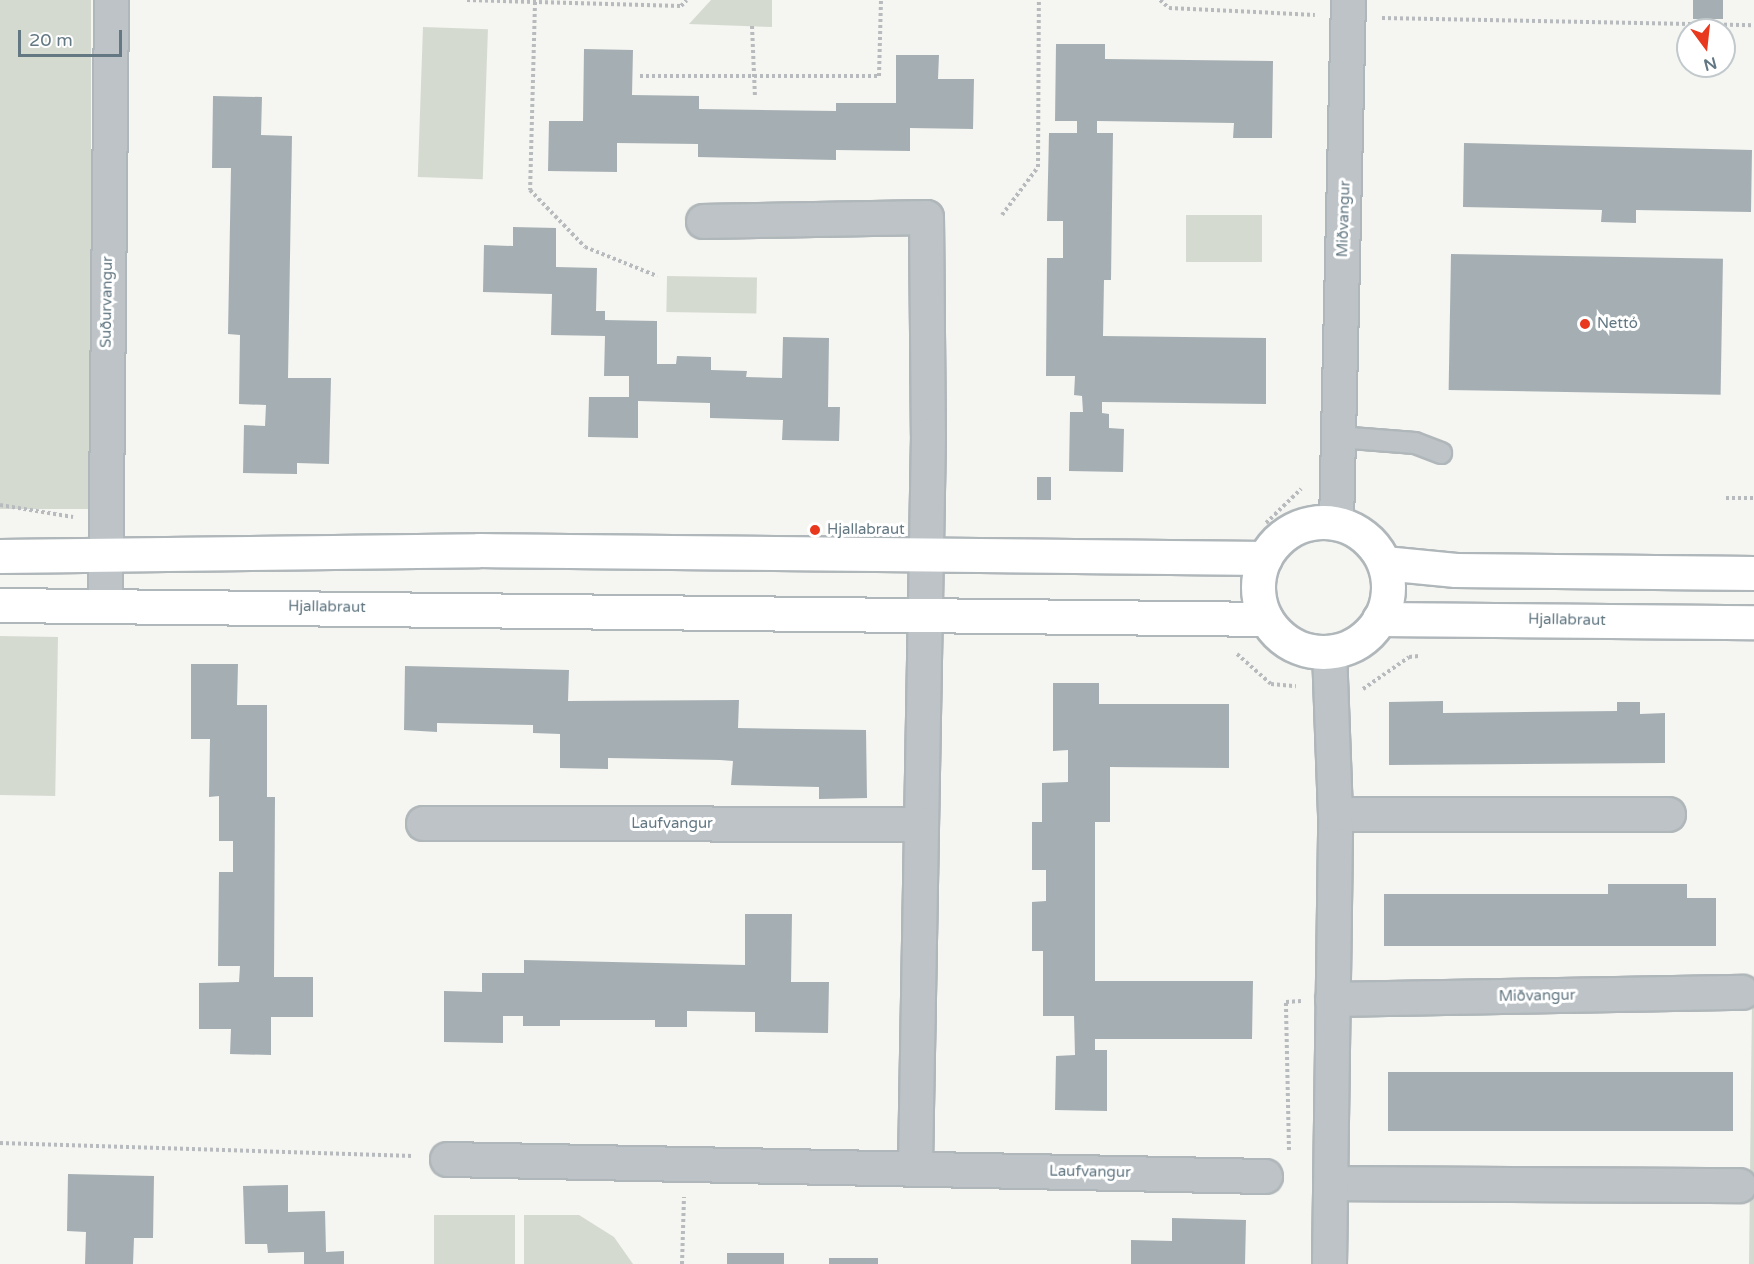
<!DOCTYPE html>
<meta charset="utf-8">
<style>
body{margin:0}
#map{position:relative;width:1754px;height:1264px;overflow:hidden;background:#f5f5f1;font-family:"Varela Round",sans-serif}
div>[style]{position:absolute}
[style*='--x']{left:calc(var(--x)*1px);top:calc(var(--y)*1px);width:calc(var(--w)*1px);rotate:calc(var(--a)*1deg)}
.green>*{inset:0;background:#d5dad0;transform-origin:0 0}
.building>*{inset:0;background:#a5afb3;transform-origin:0 0}
.path>*{height:4px;margin-top:-2px;transform-origin:0;background:repeating-linear-gradient(90deg,#b7bbbd 0 3px,transparent 0 6px)}
.roads{filter:drop-shadow(2px 0 #b0b7ba) drop-shadow(-2px 0 #b0b7ba) drop-shadow(0 2px #b0b7ba) drop-shadow(0 -2px #b0b7ba)}
.lane>*{height:20px;margin:-10px;padding:0 10px;transform-origin:10px;border-radius:10px;background:#bdc3c6}
.street>*{height:33px;margin:-16.5px;padding:0 16.5px;transform-origin:16.5px;border-radius:16.5px;background:#bdc3c6}
.secondary>*{height:33px;margin:-16.5px;padding:0 16.5px;transform-origin:16.5px;border-radius:16.5px;background:#fff}
.secondary>.ring{margin:-16.5px;padding:0;box-sizing:content-box;background:none;border:33px solid #fff;border-radius:50%}
.dots>*{width:16px;height:16px;translate:-50% -50%;box-sizing:border-box;border:3px solid #fff;border-radius:50%}
span{translate:-50% -50%;white-space:nowrap;text-align:center;line-height:1.15;-webkit-text-stroke:6px #fff;paint-order:stroke}
.street-label{font-size:15px;color:#637883}
.poi-label{font-size:15px;color:#637883}
.left{translate:0 -50%;text-align:left}
.north{position:absolute;left:1676px;top:18px;width:60px;height:60px;box-sizing:border-box;background:#fff;border:2px solid #c1c9cd;border-radius:50%;rotate:165deg;font-size:16px;font-weight:700;line-height:24px;text-align:center;color:#637883}
.north::after{content:'';display:block;margin:auto;width:21px;height:27px;background:#e8381e;clip-path:polygon(50% 0,100% 100%,50% 72%,0 100%)}
.scale{position:absolute;left:18px;top:30px;width:104px;height:27px;box-sizing:border-box;border:3px solid #637883;border-top:0;padding-left:8px;font-size:18px;line-height:21px;white-space:nowrap;color:#637883;-webkit-text-stroke:4px #fff;paint-order:stroke}
</style>
<div id="map">
<div class="green">
<i style="left:0;top:0;width:91px;height:509px"></i>
<i style="clip-path:polygon(711px 0,772px 0,772px 27px,689px 24px)"></i>
<i style="left:423px;top:27px;width:65px;height:150px;rotate:2deg"></i>
<i style="left:1186px;top:215px;width:76px;height:47px"></i>
<i style="left:667px;top:276px;width:90px;height:36px;rotate:1deg"></i>
<i style="left:58px;top:637px;width:159px;height:58px;rotate:91deg"></i>
<i style="clip-path:polygon(1754px 996px,1754px 1264px,1749px 1264px,1752px 998px)"></i>
<i style="left:434px;top:1215px;width:81px;height:49px"></i>
<i style="clip-path:polygon(524px 1215px,579px 1215px,614px 1237px,633px 1264px,524px 1264px)"></i>
</div>
<div class="building">
<i style="left:1693px;top:0;width:30px;height:19px"></i>
<i style="clip-path:polygon(1056px 44px,1105px 44px,1105px 59px,1273px 61px,1272px 138px,1233px 138px,1234px 123px,1097px 121px,1097px 133px,1113px 133px,1111px 280px,1104px 280px,1103px 336px,1266px 338px,1266px 404px,1102px 402px,1102px 413px,1109px 414px,1109px 428px,1124px 429px,1123px 472px,1069px 471px,1070px 412px,1083px 412px,1082px 396px,1074px 395px,1075px 376px,1046px 376px,1047px 258px,1063px 258px,1063px 221px,1047px 221px,1049px 133px,1077px 133px,1077px 121px,1055px 121px)"></i>
<i style="clip-path:polygon(584px 49px,633px 50px,632px 95px,699px 96px,699px 109px,836px 111px,836px 103px,896px 103px,896px 55px,939px 55px,938px 79px,974px 79px,973px 129px,910px 128px,910px 151px,836px 150px,836px 160px,698px 157px,698px 144px,617px 143px,617px 172px,548px 171px,549px 121px,583px 121px)"></i>
<i style="clip-path:polygon(213px 96px,262px 97px,261px 135px,292px 136px,288px 378px,331px 378px,329px 464px,297px 463px,297px 474px,243px 473px,244px 425px,265px 426px,266px 405px,239px 404px,240px 335px,228px 334px,231px 168px,212px 168px)"></i>
<i style="clip-path:polygon(1464px 143px,1752px 150px,1751px 212px,1636px 210px,1636px 223px,1601px 222px,1602px 210px,1463px 207px)"></i>
<i style="clip-path:polygon(513px 227px,556px 228px,556px 267px,597px 268px,596px 311px,605px 311px,605px 320px,657px 321px,657px 364px,676px 364px,677px 356px,711px 357px,711px 370px,747px 371px,746px 377px,782px 378px,783px 337px,829px 338px,828px 407px,840px 407px,839px 441px,782px 440px,783px 420px,710px 418px,710px 403px,638px 401px,638px 438px,588px 437px,589px 397px,629px 397px,629px 376px,604px 376px,605px 336px,551px 335px,552px 294px,483px 292px,484px 245px,513px 246px)"></i>
<i style="left:1451px;top:254px;width:272px;height:136px;rotate:1deg"></i>
<i style="left:1037px;top:477px;width:14px;height:23px"></i>
<i style="clip-path:polygon(191px 664px,238px 664px,237px 705px,267px 705px,267px 797px,275px 797px,274px 977px,313px 977px,313px 1017px,271px 1017px,271px 1055px,230px 1054px,231px 1029px,199px 1029px,199px 983px,239px 982px,240px 966px,218px 966px,219px 872px,233px 872px,233px 841px,219px 841px,219px 796px,209px 797px,210px 739px,191px 739px)"></i>
<i style="clip-path:polygon(405px 666px,569px 670px,568px 701px,739px 700px,738px 728px,866px 730px,867px 798px,819px 799px,819px 787px,731px 785px,733px 761px,720px 760px,608px 758px,608px 769px,560px 768px,560px 734px,533px 733px,533px 725px,437px 723px,437px 732px,404px 730px)"></i>
<i style="clip-path:polygon(1053px 683px,1099px 683px,1099px 704px,1229px 704px,1229px 768px,1110px 767px,1110px 822px,1095px 822px,1095px 981px,1253px 981px,1252px 1039px,1095px 1039px,1095px 1050px,1107px 1050px,1107px 1111px,1055px 1110px,1056px 1056px,1075px 1055px,1074px 1016px,1043px 1016px,1043px 951px,1032px 951px,1032px 902px,1046px 901px,1046px 870px,1032px 870px,1032px 822px,1042px 822px,1042px 783px,1068px 782px,1068px 750px,1053px 751px)"></i>
<i style="clip-path:polygon(1443px 701px,1443px 713px,1617px 711px,1617px 702px,1640px 702px,1640px 714px,1665px 713px,1665px 763px,1389px 765px,1389px 702px)"></i>
<i style="clip-path:polygon(1608px 884px,1687px 884px,1687px 898px,1716px 898px,1716px 946px,1384px 946px,1384px 894px,1608px 894px)"></i>
<i style="clip-path:polygon(745px 914px,792px 914px,791px 982px,829px 982px,828px 1033px,755px 1032px,755px 1012px,687px 1011px,687px 1027px,655px 1027px,655px 1020px,560px 1020px,560px 1026px,523px 1026px,523px 1016px,503px 1016px,503px 1043px,444px 1042px,444px 991px,482px 992px,482px 973px,524px 973px,524px 960px,745px 965px)"></i>
<i style="left:1388px;top:1072px;width:345px;height:59px"></i>
<i style="clip-path:polygon(68px 1174px,154px 1176px,153px 1238px,134px 1238px,133px 1264px,85px 1264px,86px 1232px,67px 1231px)"></i>
<i style="clip-path:polygon(288px 1185px,288px 1212px,325px 1211px,326px 1252px,344px 1251px,344px 1264px,304px 1264px,304px 1252px,268px 1253px,267px 1244px,245px 1244px,243px 1186px)"></i>
<i style="clip-path:polygon(1172px 1218px,1246px 1220px,1245px 1264px,1131px 1264px,1131px 1240px,1172px 1241px)"></i>
<i style="left:784px;top:1253px;width:11px;height:57px;rotate:90deg"></i>
<i style="left:829px;top:1258px;width:49px;height:6px"></i>
</div>
<div class="path">
<i style="--x:467;--y:0;--w:214;--a:1.6"></i>
<i style="--x:681;--y:6;--w:8;--a:-45"></i>
<i style="--x:1160;--y:0;--w:12;--a:42"></i>
<i style="--x:1169;--y:8;--w:146;--a:2.7"></i>
<i style="--x:535;--y:2;--w:188;--a:91.5"></i>
<i style="--x:530;--y:190;--w:79;--a:46"></i>
<i style="--x:585;--y:247;--w:78;--a:21.9"></i>
<i style="--x:1382;--y:18;--w:372;--a:1.1"></i>
<i style="--x:752;--y:26;--w:72;--a:87.6"></i>
<i style="--x:640;--y:76;--w:239;--a:0"></i>
<i style="--x:879;--y:76;--w:76;--a:-88.5"></i>
<i style="--x:1002;--y:215;--w:60;--a:-53.1"></i>
<i style="--x:1038;--y:167;--w:167;--a:-89.7"></i>
<i style="--x:1726;--y:498;--w:28;--a:0"></i>
<i style="--x:0;--y:505;--w:74;--a:9.3"></i>
<i style="--x:1266;--y:523;--w:49;--a:-44.2"></i>
<i style="--x:1237;--y:654;--w:45;--a:41.4"></i>
<i style="--x:1271;--y:684;--w:25;--a:5"></i>
<i style="--x:1363;--y:689;--w:56;--a:-34.8"></i>
<i style="--x:1409;--y:657;--w:10;--a:-6"></i>
<i style="--x:0;--y:1143;--w:413;--a:1.8"></i>
<i style="--x:1289;--y:1150;--w:148;--a:-91.2"></i>
<i style="--x:1286;--y:1002;--w:15;--a:-4"></i>
<i style="--x:682;--y:1264;--w:67;--a:-88.3"></i>
</div>
<div class="roads">
<div class="lane">
<i style="--x:1338;--y:437;--w:77;--a:4.5"></i>
<i style="--x:1415;--y:443;--w:28;--a:21"></i>
</div>
<div class="street">
<i style="--x:703;--y:221;--w:223;--a:-1"></i>
<i style="--x:926;--y:217;--w:218;--a:89.5"></i>
<i style="--x:928;--y:435;--w:732;--a:91.02"></i>
<i style="--x:1336;--y:523;--w:523;--a:-88.69"></i>
<i style="--x:105;--y:605;--w:605;--a:-89.43"></i>
<i style="--x:1335;--y:814;--w:333;--a:0"></i>
<i style="--x:423;--y:823;--w:497;--a:0.1"></i>
<i style="--x:1332;--y:999;--w:410;--a:-1"></i>
<i style="--x:447;--y:1159;--w:818;--a:1.19"></i>
<i style="--x:1331;--y:1183;--w:408;--a:0.3"></i>
<i style="--x:1329;--y:1264;--w:450;--a:-89.2"></i>
<i style="--x:1335;--y:814;--w:162;--a:-92.1"></i>
</div>
<div class="secondary">
<i class="ring" style="left:1258px;top:522px;width:97px;height:97px"></i>
<i style="--x:0;--y:556;--w:479;--a:-0.7"></i>
<i style="--x:479;--y:550;--w:786;--a:0.58"></i>
<i style="--x:1384;--y:563;--w:72;--a:5.6"></i>
<i style="--x:1456;--y:570;--w:298;--a:0.6"></i>
<i style="--x:0;--y:605;--w:1266;--a:0.63"></i>
<i style="--x:1379;--y:619;--w:375;--a:0.5"></i>
</div>
</div>
<div class="dots">
<i style="left:1585px;top:324px;background:#e8381e"></i>
<i style="left:815px;top:530px;background:#e8381e"></i>
</div>
<div class="street-label">
<span style="left:1344px;top:219px;rotate:-88deg">Miðvangur</span>
<span style="left:107px;top:302px;rotate:-89deg">Suðurvangur</span>
<span style="left:327px;top:607px;rotate:1deg">Hjallabraut</span>
<span style="left:1567px;top:620px;rotate:1deg">Hjallabraut</span>
<span style="left:672px;top:824px">Laufvangur</span>
<span style="left:1537px;top:996px;rotate:-1deg">Miðvangur</span>
<span style="left:1090px;top:1172px;rotate:1deg">Laufvangur</span>
</div>
<div class="poi-label">
<span class="left" style="left:1597px;top:324px">Nettó</span>
<span class="left" style="left:827px;top:530px">Hjallabraut</span>
</div>
<div class="north">N</div>
<div class="scale">20 m</div>
</div>
